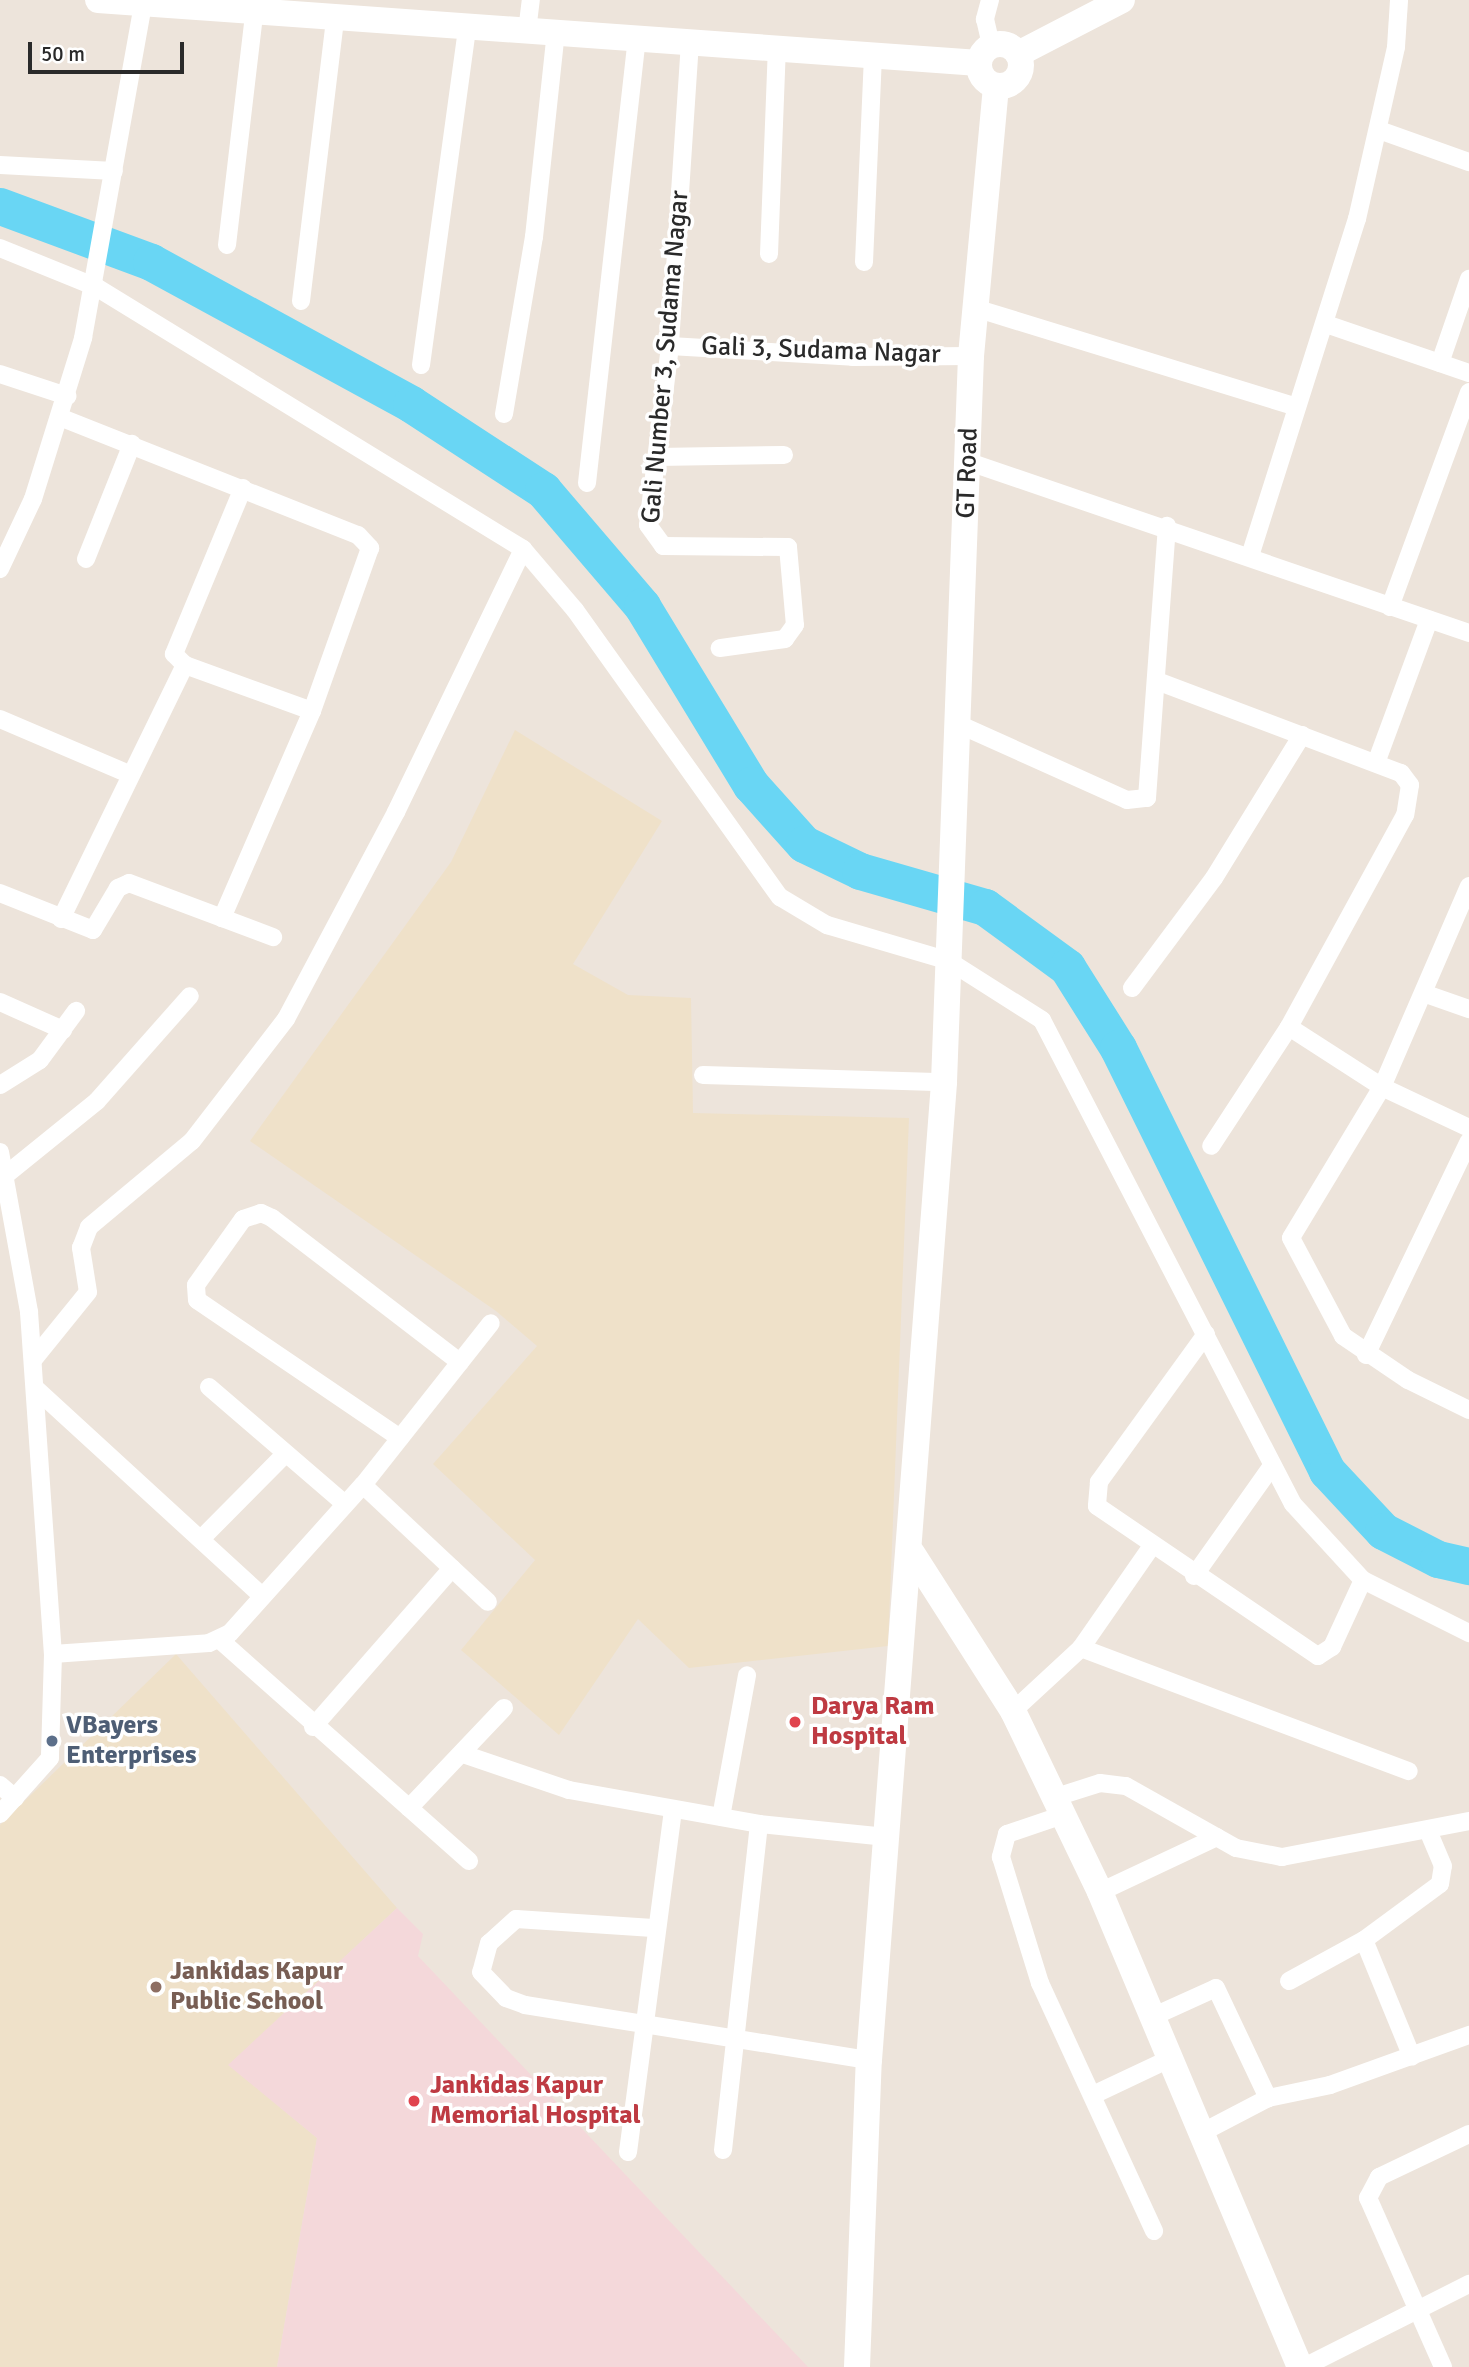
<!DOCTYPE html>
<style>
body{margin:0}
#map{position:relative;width:1469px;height:2367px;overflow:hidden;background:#ede4db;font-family:Signika,sans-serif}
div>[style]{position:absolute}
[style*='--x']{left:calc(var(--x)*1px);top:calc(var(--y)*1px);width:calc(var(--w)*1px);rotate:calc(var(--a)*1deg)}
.education>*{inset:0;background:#efe1c9}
.medical>*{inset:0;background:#f4d8da}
.river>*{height:37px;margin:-18.5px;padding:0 18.5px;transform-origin:18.5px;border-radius:18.5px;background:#69d6f4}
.street>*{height:18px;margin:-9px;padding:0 9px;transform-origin:9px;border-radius:9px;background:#fff}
.secondary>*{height:26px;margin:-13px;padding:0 13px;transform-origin:13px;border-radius:13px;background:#fff}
.secondary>.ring{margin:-13px;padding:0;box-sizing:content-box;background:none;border:26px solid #fff;border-radius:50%}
.dots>*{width:19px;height:19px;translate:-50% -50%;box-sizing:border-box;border:4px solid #fff;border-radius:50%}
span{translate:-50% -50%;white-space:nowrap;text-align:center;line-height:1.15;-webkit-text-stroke:7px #fff;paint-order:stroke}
.street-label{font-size:26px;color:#2a2a2a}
.health-label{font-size:26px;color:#be3a42;font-weight:700}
.left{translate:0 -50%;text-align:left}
.service-label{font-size:26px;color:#4e5e75;font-weight:700}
.education-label{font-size:26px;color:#785e54;font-weight:700}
.scale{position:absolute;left:28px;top:42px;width:156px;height:32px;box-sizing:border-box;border:4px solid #2a2a2a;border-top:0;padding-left:9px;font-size:21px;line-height:24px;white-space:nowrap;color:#2a2a2a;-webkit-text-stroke:5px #fff;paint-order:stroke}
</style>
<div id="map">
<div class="education">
<i style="clip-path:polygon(515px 730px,662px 821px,573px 964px,628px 995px,691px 998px,693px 1113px,909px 1118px,888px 1646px,689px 1668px,638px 1619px,559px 1735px,461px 1650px,535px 1560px,433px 1464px,537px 1346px,496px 1311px,250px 1141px,451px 862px)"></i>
<i style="clip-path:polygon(176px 1654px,397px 1908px,229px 2065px,317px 2138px,277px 2367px,0 2367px,0 1825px)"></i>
</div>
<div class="medical">
<i style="clip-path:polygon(397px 1908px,423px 1934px,418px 1956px,808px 2367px,277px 2367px,317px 2138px,228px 2065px)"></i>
</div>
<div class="river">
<i style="--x:0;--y:206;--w:161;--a:20.3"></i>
<i style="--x:151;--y:262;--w:296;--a:28.6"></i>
<i style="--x:411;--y:404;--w:158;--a:33.1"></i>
<i style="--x:543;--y:490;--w:153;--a:49.5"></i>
<i style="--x:642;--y:606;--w:210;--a:58.7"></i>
<i style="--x:751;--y:785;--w:79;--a:48.1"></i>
<i style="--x:804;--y:844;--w:62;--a:25.7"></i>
<i style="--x:860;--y:871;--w:130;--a:16.1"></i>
<i style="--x:985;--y:907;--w:102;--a:36.2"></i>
<i style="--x:1067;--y:967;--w:96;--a:57.8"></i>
<i style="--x:1118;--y:1048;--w:472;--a:63.7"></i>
<i style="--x:1327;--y:1471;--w:82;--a:47"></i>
<i style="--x:1383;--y:1531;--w:62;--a:27"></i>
<i style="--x:1438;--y:1559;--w:32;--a:13"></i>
</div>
<div class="street">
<i style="--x:990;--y:0;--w:20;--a:105"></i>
<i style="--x:985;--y:19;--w:28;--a:77"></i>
<i style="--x:527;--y:31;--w:31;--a:-83"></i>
<i style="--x:690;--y:42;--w:305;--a:93.8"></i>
<i style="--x:670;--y:346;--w:180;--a:97"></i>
<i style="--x:648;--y:525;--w:26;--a:54"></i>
<i style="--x:663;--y:546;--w:125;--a:0.5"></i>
<i style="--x:788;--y:547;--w:78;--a:84.9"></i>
<i style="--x:795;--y:625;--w:17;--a:126"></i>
<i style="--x:785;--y:639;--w:66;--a:172.1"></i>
<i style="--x:1379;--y:130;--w:96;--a:19.6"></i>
<i style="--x:0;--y:165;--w:114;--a:3"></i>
<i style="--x:227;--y:245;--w:232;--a:-83.3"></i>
<i style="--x:0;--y:248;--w:104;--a:22.1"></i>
<i style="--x:96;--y:287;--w:501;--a:31.53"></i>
<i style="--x:523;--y:549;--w:80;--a:49.6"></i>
<i style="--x:575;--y:610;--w:353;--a:54.5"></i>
<i style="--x:780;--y:897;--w:55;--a:30.8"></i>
<i style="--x:827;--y:925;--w:127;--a:16.4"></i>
<i style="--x:949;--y:961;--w:110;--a:32.4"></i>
<i style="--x:1042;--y:1020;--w:545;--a:62.59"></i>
<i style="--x:1293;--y:1504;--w:103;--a:47.4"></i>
<i style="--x:1363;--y:1580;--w:119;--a:26.6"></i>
<i style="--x:769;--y:254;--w:207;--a:-87.8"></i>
<i style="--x:864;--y:262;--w:208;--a:-87.5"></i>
<i style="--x:301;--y:301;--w:283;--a:-83.1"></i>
<i style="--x:975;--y:308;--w:333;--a:17.1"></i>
<i style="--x:1326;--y:324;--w:151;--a:18.9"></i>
<i style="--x:670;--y:346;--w:183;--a:3.4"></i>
<i style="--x:853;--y:357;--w:118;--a:-0.5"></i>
<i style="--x:1440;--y:363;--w:89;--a:-71"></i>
<i style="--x:421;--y:365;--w:340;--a:-82.2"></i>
<i style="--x:0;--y:374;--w:71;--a:18.2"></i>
<i style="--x:504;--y:414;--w:180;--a:-80.4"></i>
<i style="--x:534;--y:237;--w:206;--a:-83.9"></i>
<i style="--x:62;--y:418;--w:318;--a:21.6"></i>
<i style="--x:358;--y:535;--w:18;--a:47"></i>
<i style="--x:370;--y:548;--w:173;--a:109.6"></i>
<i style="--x:312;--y:711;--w:226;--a:113.5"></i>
<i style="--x:657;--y:457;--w:127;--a:-0.9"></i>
<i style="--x:969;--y:462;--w:528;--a:18.88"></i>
<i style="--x:587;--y:483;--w:449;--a:-83.6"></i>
<i style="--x:243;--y:488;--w:180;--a:112.6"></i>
<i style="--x:174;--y:654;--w:16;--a:45"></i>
<i style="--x:185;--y:665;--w:135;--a:19.9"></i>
<i style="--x:1250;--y:556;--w:354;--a:-72.4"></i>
<i style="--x:1357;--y:219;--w:176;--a:-77.2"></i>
<i style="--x:1396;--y:47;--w:47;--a:-86.3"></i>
<i style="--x:86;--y:559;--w:124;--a:-68.2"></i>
<i style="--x:0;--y:569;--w:77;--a:-64.8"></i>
<i style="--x:33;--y:499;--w:169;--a:-72.7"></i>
<i style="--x:83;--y:338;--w:343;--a:-79.8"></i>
<i style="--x:1390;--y:607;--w:229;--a:-69.8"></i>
<i style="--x:1157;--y:681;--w:261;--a:20.7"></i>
<i style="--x:1401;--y:773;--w:15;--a:53"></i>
<i style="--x:1410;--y:785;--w:30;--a:99"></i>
<i style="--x:1405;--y:815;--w:242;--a:118.7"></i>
<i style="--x:1289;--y:1027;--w:142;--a:123.2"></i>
<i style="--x:0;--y:719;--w:142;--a:23.1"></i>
<i style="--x:958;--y:724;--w:185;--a:24.2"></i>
<i style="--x:1127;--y:800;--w:20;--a:-6"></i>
<i style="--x:1147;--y:798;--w:273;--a:-85.8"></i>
<i style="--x:1376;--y:763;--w:153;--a:-69.7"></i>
<i style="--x:1469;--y:886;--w:219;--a:113.4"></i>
<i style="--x:1382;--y:1087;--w:176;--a:121.1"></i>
<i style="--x:1291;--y:1238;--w:111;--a:62"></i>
<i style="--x:1343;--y:1336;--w:78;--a:34.1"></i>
<i style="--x:1408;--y:1380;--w:68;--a:26.2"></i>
<i style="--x:0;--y:893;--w:100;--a:21.7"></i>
<i style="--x:93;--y:930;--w:49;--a:-59.2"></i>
<i style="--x:118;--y:888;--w:12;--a:-24"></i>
<i style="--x:129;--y:883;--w:154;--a:20.6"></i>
<i style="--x:61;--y:919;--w:283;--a:-64"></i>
<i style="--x:1132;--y:988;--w:137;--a:-53.3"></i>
<i style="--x:1214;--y:878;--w:168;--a:-58.4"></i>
<i style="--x:1426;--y:994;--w:46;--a:19.2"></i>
<i style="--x:0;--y:1002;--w:69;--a:24"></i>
<i style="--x:1289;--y:1027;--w:111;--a:32.8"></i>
<i style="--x:1382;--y:1087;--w:96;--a:25.2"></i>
<i style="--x:703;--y:1075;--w:241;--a:1.7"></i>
<i style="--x:0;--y:1085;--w:47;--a:-32"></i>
<i style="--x:40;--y:1060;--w:61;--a:-53.7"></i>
<i style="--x:0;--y:1152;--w:163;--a:79.7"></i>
<i style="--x:29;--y:1312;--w:343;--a:86"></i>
<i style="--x:53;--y:1654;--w:104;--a:91.7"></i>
<i style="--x:50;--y:1758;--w:75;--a:131.8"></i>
<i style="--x:2;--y:1178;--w:122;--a:-39"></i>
<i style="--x:97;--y:1101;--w:140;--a:-48.5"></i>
<i style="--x:1206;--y:1334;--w:183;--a:125.9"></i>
<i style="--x:1099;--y:1482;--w:24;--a:95"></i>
<i style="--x:1097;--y:1506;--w:267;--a:34.2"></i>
<i style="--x:1318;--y:1656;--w:17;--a:-33"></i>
<i style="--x:1332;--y:1647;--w:74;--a:-65.2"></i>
<i style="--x:1366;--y:1355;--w:237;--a:-64.3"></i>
<i style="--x:33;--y:1360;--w:87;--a:-51"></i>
<i style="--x:88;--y:1292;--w:45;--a:-99"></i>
<i style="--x:81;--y:1248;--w:22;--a:-69"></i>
<i style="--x:89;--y:1227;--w:134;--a:-39.9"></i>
<i style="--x:192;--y:1141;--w:154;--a:-52.4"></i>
<i style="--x:286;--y:1019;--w:234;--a:-62"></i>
<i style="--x:396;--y:812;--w:292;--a:-64.2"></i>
<i style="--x:209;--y:1387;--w:179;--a:40.7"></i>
<i style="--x:35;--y:1388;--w:306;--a:42.5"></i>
<i style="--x:400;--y:1438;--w:245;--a:-145.8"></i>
<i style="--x:197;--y:1300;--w:15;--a:-94"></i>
<i style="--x:196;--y:1285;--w:81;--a:-54.5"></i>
<i style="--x:243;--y:1219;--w:19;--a:-18"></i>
<i style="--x:261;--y:1213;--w:12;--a:24"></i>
<i style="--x:272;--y:1218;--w:237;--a:37.5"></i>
<i style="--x:363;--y:1485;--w:171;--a:43.1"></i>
<i style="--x:202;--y:1538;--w:117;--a:-45.3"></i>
<i style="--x:1194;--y:1576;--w:135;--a:-54.7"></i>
<i style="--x:220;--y:1640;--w:333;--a:41.6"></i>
<i style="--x:1081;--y:1648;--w:350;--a:20.6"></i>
<i style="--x:53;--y:1654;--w:156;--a:-4"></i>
<i style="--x:209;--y:1643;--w:23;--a:-25"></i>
<i style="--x:230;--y:1633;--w:199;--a:-48.1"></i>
<i style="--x:363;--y:1485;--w:206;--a:-51.7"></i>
<i style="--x:1013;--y:1711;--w:93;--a:-42.8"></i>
<i style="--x:1081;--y:1648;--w:124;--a:-55.2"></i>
<i style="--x:313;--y:1727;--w:211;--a:-48.8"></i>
<i style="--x:463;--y:1754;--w:112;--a:18.8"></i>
<i style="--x:569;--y:1790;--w:193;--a:10.1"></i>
<i style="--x:759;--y:1824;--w:128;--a:5.8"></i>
<i style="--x:0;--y:1785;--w:20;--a:41"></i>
<i style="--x:1053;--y:1798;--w:49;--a:-17.7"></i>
<i style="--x:1100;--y:1783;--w:26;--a:7"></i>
<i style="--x:1126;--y:1786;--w:126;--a:29.4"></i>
<i style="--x:1236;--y:1848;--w:47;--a:11.1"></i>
<i style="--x:1282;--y:1857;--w:190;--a:-10.9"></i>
<i style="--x:409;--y:1808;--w:138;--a:-46.5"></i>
<i style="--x:1060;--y:1816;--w:56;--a:161.2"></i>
<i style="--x:1007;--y:1834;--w:24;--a:105"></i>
<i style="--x:1001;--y:1857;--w:132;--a:72.8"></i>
<i style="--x:1040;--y:1983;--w:273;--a:65.3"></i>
<i style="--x:721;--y:1817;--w:144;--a:-79.6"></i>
<i style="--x:1100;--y:1892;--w:129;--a:-25.2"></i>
<i style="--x:653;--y:1928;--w:137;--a:-176.2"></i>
<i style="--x:516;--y:1919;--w:36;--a:138"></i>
<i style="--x:489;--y:1943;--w:30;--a:105"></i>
<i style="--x:481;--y:1972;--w:36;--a:46"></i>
<i style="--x:506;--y:1998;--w:20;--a:20"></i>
<i style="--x:525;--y:2005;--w:348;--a:9.1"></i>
<i style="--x:1364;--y:1940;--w:126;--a:67.7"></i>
<i style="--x:1289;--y:1981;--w:85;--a:-28.7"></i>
<i style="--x:1364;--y:1940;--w:94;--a:-36.4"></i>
<i style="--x:1440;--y:1884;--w:18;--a:-81"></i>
<i style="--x:1443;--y:1866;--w:39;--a:-113"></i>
<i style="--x:1152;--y:2017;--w:70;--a:-24.4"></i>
<i style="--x:1216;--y:1988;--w:122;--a:64.7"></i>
<i style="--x:1093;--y:2095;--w:84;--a:-25.3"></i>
<i style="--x:1203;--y:2132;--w:73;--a:-27.6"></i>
<i style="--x:1268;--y:2098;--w:63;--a:-11.8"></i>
<i style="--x:1330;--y:2085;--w:148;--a:-19.8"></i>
<i style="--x:723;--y:2150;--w:328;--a:-83.7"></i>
<i style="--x:628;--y:2152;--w:344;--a:-82.5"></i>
<i style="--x:1304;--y:2367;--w:185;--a:-26.7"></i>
<i style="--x:1443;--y:2367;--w:185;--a:-113.9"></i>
<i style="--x:1368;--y:2198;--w:24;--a:-62"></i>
<i style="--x:1379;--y:2177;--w:100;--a:-25.5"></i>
</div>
<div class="secondary">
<i style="--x:98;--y:0;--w:883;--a:4.09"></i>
<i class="ring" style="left:979px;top:44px;width:16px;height:16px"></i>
<i style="--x:1018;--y:54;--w:117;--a:-27.4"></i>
<i style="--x:912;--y:1553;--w:188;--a:57.4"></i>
<i style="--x:1013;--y:1711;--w:201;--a:64.3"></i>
<i style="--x:1100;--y:1892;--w:515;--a:67.17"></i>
<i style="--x:857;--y:2367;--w:307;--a:-87.8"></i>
<i style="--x:869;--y:2060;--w:981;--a:-85.61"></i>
<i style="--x:944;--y:1082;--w:727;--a:-87.87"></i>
<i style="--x:971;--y:356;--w:271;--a:-84.7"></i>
</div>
<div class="dots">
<i style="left:795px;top:1722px;background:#e0444e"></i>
<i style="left:52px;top:1741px;background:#5c6f8a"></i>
<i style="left:156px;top:1987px;background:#8d6e63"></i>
<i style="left:414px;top:2101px;background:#e0444e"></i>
</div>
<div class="street-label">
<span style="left:821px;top:351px;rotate:2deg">Gali 3, Sudama Nagar</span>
<span style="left:666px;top:357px;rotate:-85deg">Gali Number 3, Sudama Nagar</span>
<span style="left:968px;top:473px;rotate:-88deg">GT Road</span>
</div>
<div class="health-label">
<span class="left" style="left:811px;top:1722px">Darya Ram<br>Hospital</span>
<span class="left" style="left:430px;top:2101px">Jankidas Kapur<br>Memorial Hospital</span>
</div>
<div class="service-label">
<span class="left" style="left:66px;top:1741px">VBayers<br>Enterprises</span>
</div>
<div class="education-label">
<span class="left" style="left:170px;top:1987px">Jankidas Kapur<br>Public School</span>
</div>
<div class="scale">50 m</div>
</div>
